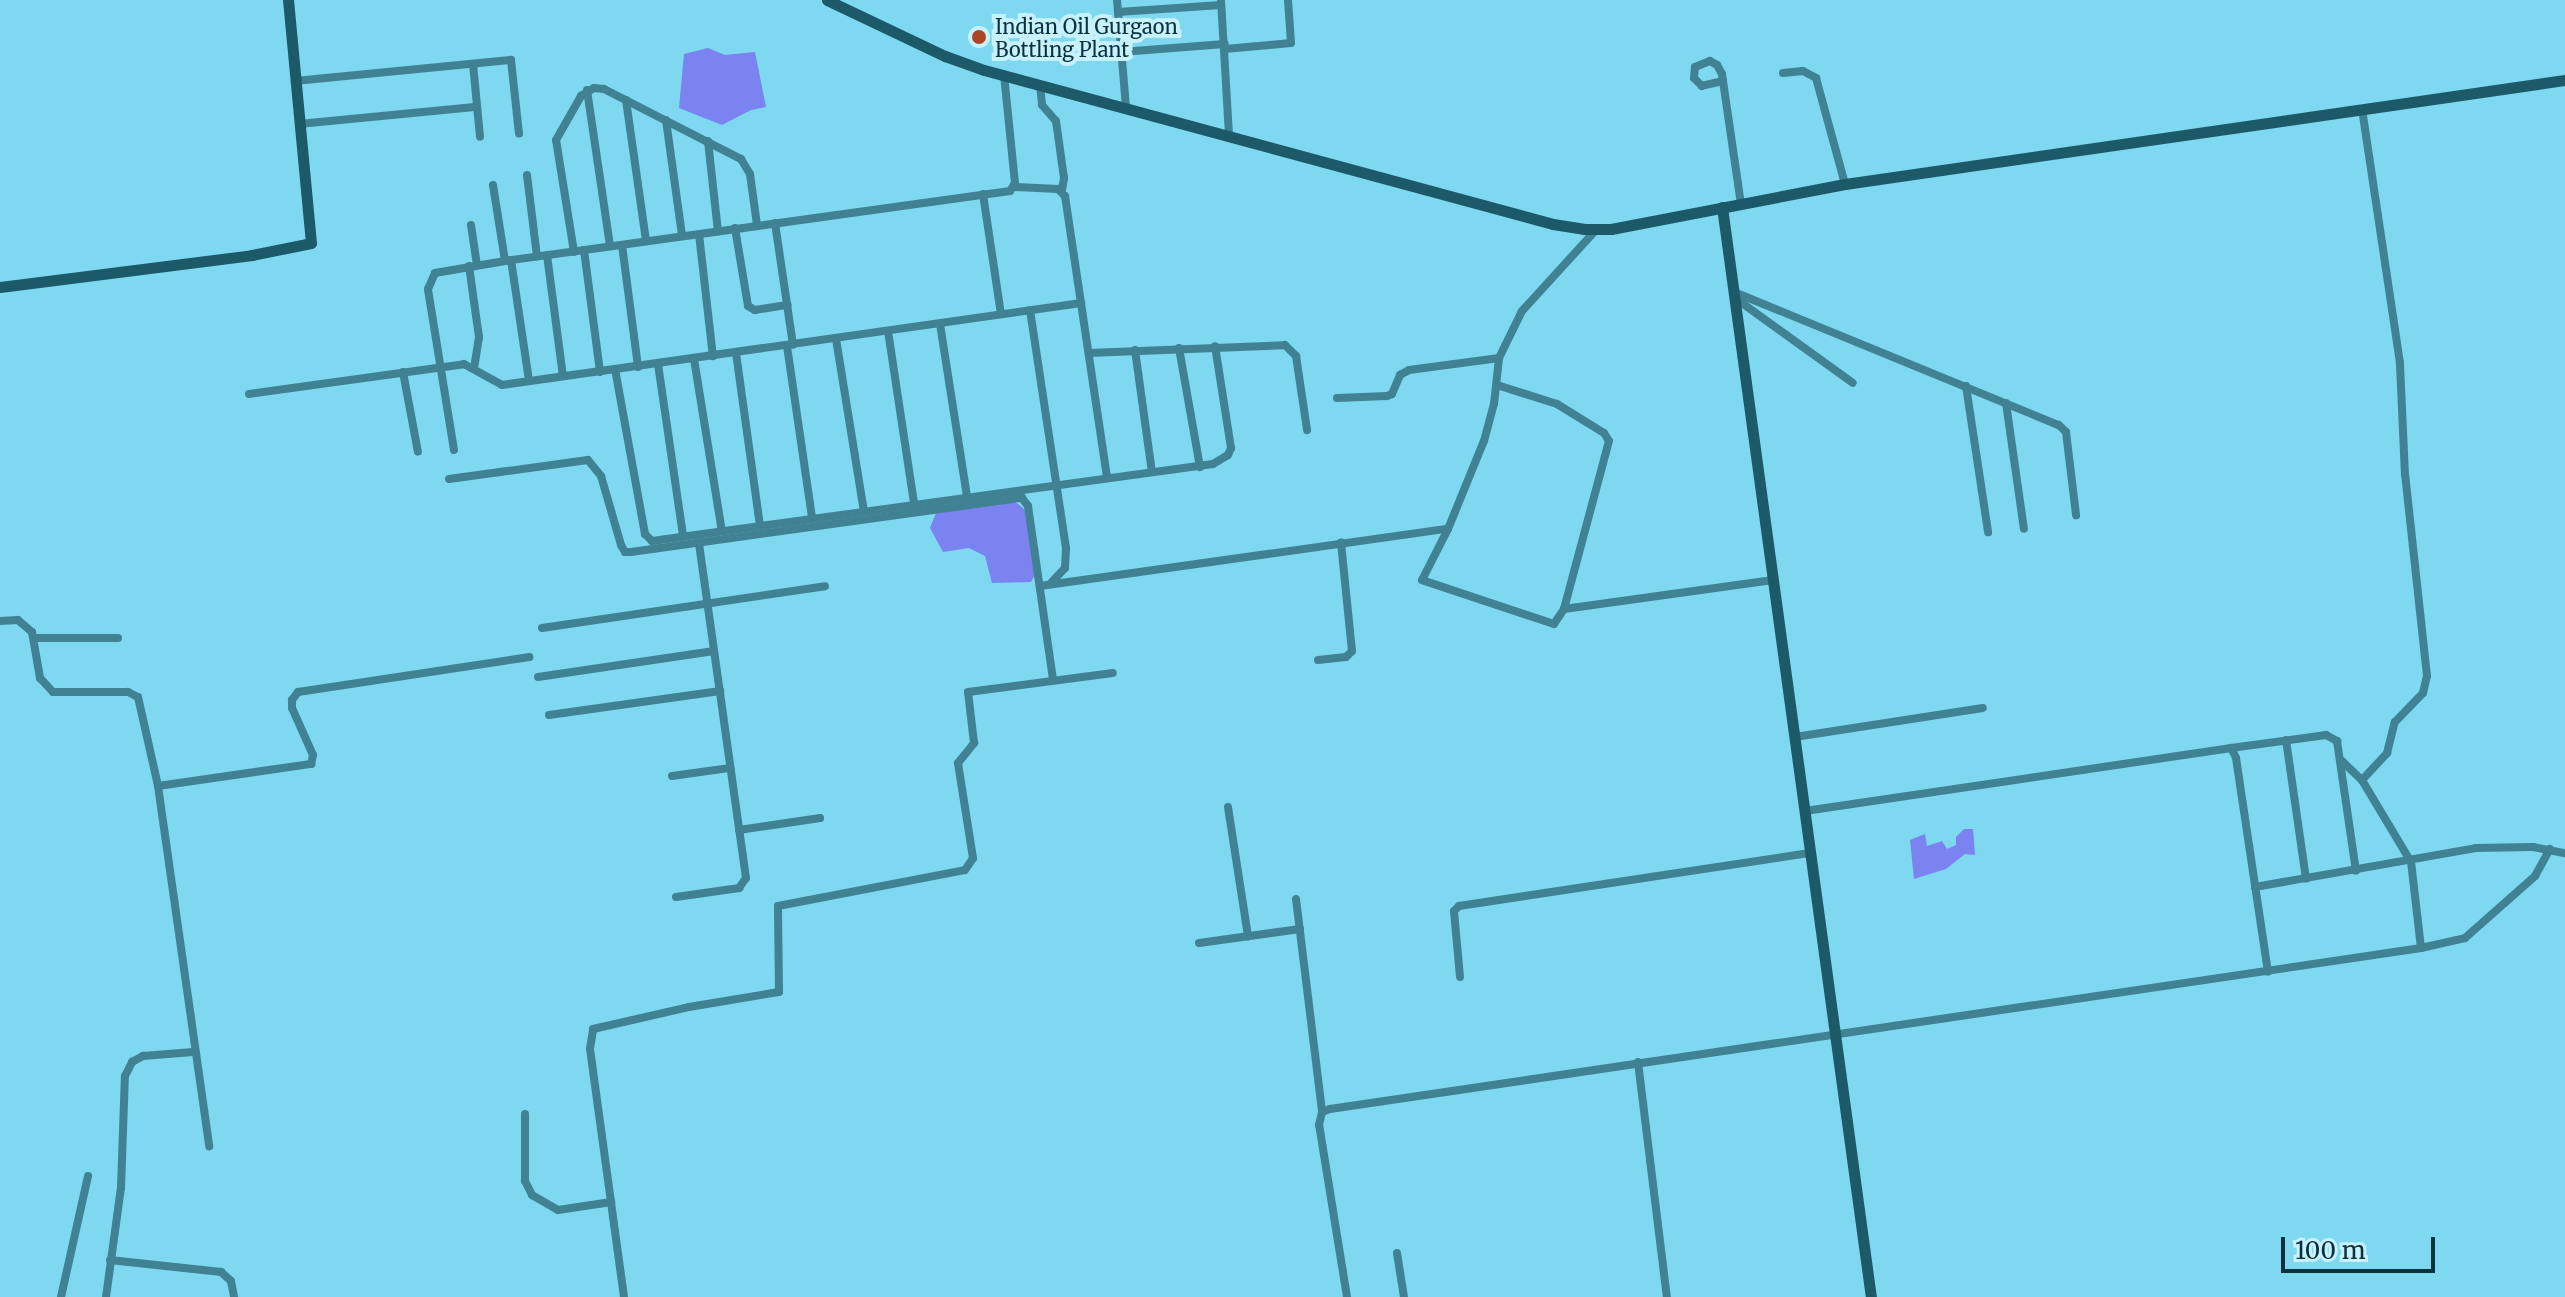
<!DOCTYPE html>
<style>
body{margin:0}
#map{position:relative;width:2565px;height:1297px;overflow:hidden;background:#7ed8f0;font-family:Merriweather,serif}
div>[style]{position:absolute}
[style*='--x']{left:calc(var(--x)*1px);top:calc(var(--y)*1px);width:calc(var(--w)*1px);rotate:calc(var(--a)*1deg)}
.water>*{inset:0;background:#7a83ef}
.street>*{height:8px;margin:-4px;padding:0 4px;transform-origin:4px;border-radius:4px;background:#408293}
.secondary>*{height:11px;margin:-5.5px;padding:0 5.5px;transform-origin:5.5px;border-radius:5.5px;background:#1d5a69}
.dots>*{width:22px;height:22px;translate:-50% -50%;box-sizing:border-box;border:4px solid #c8f1fe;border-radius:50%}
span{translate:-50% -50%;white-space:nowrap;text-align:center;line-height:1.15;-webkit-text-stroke:8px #c8f1fe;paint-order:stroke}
.poi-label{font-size:20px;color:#0a323c}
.left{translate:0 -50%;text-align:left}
.scale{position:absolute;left:2281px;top:1237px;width:154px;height:36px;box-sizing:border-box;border:4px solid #0a323c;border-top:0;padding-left:10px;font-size:24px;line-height:28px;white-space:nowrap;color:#0a323c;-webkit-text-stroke:6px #c8f1fe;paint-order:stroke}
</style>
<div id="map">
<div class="water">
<i style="clip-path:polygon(708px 48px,725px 55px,755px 52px,766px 107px,751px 110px,722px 125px,679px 108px,684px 54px)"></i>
<i style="clip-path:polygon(1014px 501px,1029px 513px,1037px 571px,1031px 582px,992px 583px,985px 556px,969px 548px,943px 552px,930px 528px,936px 513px)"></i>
<i style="clip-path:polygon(1964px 829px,1973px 829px,1975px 855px,1965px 854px,1946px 869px,1914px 879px,1910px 840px,1925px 834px,1927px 846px,1942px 841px,1947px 849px,1956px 845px,1956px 837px)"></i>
</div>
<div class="street">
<i style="--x:1117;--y:0;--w:108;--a:85.2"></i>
<i style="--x:1221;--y:0;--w:135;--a:86.6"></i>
<i style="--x:1118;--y:12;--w:103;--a:-3.9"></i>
<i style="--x:1225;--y:49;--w:66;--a:-5.2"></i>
<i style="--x:1291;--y:43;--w:43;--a:-94"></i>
<i style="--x:1121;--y:52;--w:104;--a:-4.4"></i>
<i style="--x:473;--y:64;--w:73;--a:84.5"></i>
<i style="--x:1783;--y:73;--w:20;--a:-6"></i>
<i style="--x:1803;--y:71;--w:15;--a:28"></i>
<i style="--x:1816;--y:78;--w:110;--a:74.7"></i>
<i style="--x:295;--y:81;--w:217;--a:-5.6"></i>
<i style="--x:511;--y:60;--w:74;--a:83.8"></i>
<i style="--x:1723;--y:81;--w:22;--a:167"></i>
<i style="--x:1702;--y:86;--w:11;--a:-135"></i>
<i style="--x:1694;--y:78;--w:11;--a:-85"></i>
<i style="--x:1695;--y:67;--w:16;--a:-22"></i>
<i style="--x:1710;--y:61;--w:8;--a:30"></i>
<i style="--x:1717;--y:65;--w:10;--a:61"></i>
<i style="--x:1722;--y:74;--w:7;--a:82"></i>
<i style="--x:1723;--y:81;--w:124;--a:81.7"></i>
<i style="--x:1040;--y:85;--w:20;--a:84"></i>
<i style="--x:1042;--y:105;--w:21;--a:49"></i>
<i style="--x:1056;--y:121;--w:58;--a:82"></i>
<i style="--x:1064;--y:178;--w:13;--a:99"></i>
<i style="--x:587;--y:90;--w:158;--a:81.6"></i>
<i style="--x:626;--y:100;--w:142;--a:81.9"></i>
<i style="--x:666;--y:120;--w:117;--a:82.1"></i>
<i style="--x:299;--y:124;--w:179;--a:-5.5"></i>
<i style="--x:708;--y:141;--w:91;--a:83.7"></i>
<i style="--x:527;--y:175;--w:82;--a:83"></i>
<i style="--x:493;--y:185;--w:77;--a:81"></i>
<i style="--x:1014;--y:187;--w:44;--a:2.6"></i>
<i style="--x:1058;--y:189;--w:10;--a:45"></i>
<i style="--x:1065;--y:196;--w:285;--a:81.5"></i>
<i style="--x:983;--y:194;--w:121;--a:81.5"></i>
<i style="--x:775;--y:223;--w:123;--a:81.6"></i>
<i style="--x:471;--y:225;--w:40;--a:81.5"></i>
<i style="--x:735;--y:228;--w:79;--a:80.5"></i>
<i style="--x:748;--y:306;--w:8;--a:30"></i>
<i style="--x:755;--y:310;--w:33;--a:-9"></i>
<i style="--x:699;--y:234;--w:123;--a:83.5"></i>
<i style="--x:622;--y:245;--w:123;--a:82.5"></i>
<i style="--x:584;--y:250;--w:123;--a:82.5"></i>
<i style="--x:574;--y:252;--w:113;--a:-99.1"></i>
<i style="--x:556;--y:140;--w:51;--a:-60.4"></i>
<i style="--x:581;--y:96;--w:15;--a:-32"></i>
<i style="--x:594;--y:88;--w:10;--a:6"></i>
<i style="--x:604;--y:89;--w:154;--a:27.1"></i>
<i style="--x:741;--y:159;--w:17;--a:59"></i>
<i style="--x:750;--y:174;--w:51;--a:82.2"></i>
<i style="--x:547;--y:255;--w:122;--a:82.5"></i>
<i style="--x:511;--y:260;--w:122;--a:81.5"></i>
<i style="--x:469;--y:266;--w:72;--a:82"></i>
<i style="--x:479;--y:337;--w:30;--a:99"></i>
<i style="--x:1734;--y:292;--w:351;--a:22.3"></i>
<i style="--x:2059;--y:425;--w:10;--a:45"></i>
<i style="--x:2066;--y:432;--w:84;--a:83.1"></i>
<i style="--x:1735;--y:298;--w:145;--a:35.8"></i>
<i style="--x:1030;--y:310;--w:241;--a:81.4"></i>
<i style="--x:1066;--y:548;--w:20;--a:93"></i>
<i style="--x:1065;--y:568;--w:22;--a:133"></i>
<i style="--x:940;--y:324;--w:174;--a:81.1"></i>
<i style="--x:888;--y:331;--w:174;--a:81.4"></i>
<i style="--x:836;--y:339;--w:174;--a:80.8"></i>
<i style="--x:787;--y:346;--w:174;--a:81.7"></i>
<i style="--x:1179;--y:348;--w:121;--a:80"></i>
<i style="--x:1135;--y:350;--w:123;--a:82.1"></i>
<i style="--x:736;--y:353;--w:174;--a:82.1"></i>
<i style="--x:1089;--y:353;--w:196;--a:-2.3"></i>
<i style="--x:1285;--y:345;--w:16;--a:45"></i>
<i style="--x:1296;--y:356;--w:75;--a:81.5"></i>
<i style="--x:694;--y:359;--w:174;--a:80.8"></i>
<i style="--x:658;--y:364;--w:174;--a:81.7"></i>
<i style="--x:615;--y:369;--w:168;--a:79.7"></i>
<i style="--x:645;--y:534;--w:10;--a:45"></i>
<i style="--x:652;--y:541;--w:566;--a:-7.82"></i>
<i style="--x:1213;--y:464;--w:17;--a:-31"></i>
<i style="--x:1228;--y:455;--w:8;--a:-67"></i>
<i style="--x:1231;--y:448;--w:103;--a:-98.9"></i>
<i style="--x:403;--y:372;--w:81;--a:79.4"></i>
<i style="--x:1497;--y:385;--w:63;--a:17.6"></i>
<i style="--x:1557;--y:404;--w:55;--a:31.7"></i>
<i style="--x:1604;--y:433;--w:9;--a:58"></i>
<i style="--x:1609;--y:441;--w:174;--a:105"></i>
<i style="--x:1564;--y:609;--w:18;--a:124"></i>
<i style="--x:1554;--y:624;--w:139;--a:-161.6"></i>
<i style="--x:1422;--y:580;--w:57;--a:-63"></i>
<i style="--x:1448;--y:529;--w:95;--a:-67.8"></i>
<i style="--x:1484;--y:441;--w:38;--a:-75"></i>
<i style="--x:1494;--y:404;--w:46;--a:-83.8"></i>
<i style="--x:1966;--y:386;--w:148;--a:81.4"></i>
<i style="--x:249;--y:394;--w:217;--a:-7.9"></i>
<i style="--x:464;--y:364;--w:43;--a:28.9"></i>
<i style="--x:502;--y:385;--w:585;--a:-8.06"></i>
<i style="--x:1337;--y:398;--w:50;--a:-2.3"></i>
<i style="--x:1387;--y:396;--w:5;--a:-22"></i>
<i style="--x:1392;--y:394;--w:21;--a:-67"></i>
<i style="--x:1400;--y:375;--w:10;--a:-29"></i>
<i style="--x:1409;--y:370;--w:91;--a:-7.6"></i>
<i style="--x:1499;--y:358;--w:52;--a:-63.9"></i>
<i style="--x:1522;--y:311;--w:110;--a:-47.6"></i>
<i style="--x:2006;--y:403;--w:127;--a:81.9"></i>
<i style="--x:454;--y:450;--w:163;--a:-99.2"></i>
<i style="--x:428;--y:289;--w:17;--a:-66"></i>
<i style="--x:435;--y:273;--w:71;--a:-9.7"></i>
<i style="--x:505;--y:261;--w:510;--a:-7.89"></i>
<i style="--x:1010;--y:191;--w:9;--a:-58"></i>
<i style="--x:1015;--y:183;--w:109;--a:-95.8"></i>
<i style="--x:449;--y:479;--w:140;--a:-7.8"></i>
<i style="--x:588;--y:460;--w:21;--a:51"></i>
<i style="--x:601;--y:476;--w:72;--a:73.8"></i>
<i style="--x:621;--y:545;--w:8;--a:60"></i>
<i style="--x:625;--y:552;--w:6;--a:0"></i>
<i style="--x:631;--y:552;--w:395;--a:-7.9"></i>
<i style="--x:1022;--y:498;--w:10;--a:53"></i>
<i style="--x:1028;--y:506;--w:175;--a:81.8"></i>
<i style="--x:1040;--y:586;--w:412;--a:-8"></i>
<i style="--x:1564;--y:609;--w:211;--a:-7.9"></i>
<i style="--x:0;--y:621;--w:18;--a:-3"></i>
<i style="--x:18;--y:620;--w:18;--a:41"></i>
<i style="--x:32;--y:632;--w:47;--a:80.1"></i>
<i style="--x:40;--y:678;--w:19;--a:47"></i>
<i style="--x:53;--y:692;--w:75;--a:0"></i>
<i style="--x:128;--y:692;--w:11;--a:27"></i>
<i style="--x:138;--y:697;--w:91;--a:77.3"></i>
<i style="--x:158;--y:786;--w:364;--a:81.9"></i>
<i style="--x:542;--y:628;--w:286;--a:-8.4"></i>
<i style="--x:35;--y:638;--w:83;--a:0"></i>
<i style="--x:1318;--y:660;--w:28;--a:-6"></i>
<i style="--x:1346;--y:657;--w:8;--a:-45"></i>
<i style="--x:1352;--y:651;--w:109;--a:-95.8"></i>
<i style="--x:538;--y:677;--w:178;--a:-8.4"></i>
<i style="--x:549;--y:715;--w:173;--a:-8"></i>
<i style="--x:1795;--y:737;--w:190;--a:-8.8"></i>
<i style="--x:2286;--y:740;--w:140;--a:81.8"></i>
<i style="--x:2231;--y:748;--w:96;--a:-7.8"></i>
<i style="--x:2326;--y:735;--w:13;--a:29"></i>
<i style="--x:2337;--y:741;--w:131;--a:81.7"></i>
<i style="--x:2342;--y:761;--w:28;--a:44"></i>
<i style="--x:672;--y:776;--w:59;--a:-7.9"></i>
<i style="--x:158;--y:786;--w:155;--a:-8.2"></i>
<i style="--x:311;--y:764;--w:9;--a:-77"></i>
<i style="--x:313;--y:755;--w:51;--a:-114.1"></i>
<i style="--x:292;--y:708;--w:8;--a:-90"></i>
<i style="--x:292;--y:700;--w:10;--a:-53"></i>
<i style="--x:298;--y:692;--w:234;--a:-8.6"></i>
<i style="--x:1228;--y:807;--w:131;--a:81.2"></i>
<i style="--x:1805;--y:811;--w:431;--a:-8.4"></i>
<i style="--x:2231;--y:748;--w:11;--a:63"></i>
<i style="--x:2236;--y:758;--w:216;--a:81.5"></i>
<i style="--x:739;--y:830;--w:82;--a:-8.4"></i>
<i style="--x:2255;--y:887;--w:224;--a:-10"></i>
<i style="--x:2476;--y:848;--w:57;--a:-1"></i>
<i style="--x:2533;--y:847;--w:33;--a:11"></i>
<i style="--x:676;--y:897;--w:64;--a:-8.1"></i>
<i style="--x:739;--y:888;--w:12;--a:-55"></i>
<i style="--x:746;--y:878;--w:339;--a:-98"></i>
<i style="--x:1296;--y:899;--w:215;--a:83"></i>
<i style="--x:1199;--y:943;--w:102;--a:-7.9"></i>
<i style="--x:2421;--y:948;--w:45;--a:-12.8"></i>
<i style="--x:2465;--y:938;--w:94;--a:-41.5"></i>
<i style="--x:2535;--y:876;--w:31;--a:-61"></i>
<i style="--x:1460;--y:977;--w:66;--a:-95.2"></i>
<i style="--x:1454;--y:911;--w:7;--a:-45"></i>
<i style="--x:1459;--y:906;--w:356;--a:-8.6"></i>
<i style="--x:1638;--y:1062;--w:237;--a:83"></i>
<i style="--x:525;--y:1114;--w:67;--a:90"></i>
<i style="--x:525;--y:1181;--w:16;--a:63"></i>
<i style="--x:532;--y:1195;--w:30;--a:30"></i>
<i style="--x:558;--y:1210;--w:54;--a:-8.6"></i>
<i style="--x:1397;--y:1253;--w:45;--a:81"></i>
<i style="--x:110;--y:1260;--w:112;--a:6.2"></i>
<i style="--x:221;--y:1272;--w:13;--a:42"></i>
<i style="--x:231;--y:1281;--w:16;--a:79"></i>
<i style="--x:61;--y:1297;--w:124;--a:-77.4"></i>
<i style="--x:106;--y:1297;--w:110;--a:-82.2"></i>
<i style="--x:121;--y:1188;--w:112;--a:-88"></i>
<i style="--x:125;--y:1076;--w:16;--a:-63"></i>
<i style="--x:132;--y:1062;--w:13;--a:-29"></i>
<i style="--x:143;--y:1056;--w:50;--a:-4.6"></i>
<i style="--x:624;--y:1297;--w:250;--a:-97.8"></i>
<i style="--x:590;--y:1049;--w:20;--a:-81"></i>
<i style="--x:593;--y:1029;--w:98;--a:-12.9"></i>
<i style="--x:689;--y:1007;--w:91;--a:-9.5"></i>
<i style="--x:779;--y:992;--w:86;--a:-90.7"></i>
<i style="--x:778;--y:906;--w:190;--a:-10.9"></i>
<i style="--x:965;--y:870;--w:14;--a:-56"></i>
<i style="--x:973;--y:858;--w:96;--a:-99"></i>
<i style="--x:958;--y:763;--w:26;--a:-51"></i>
<i style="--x:974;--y:743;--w:51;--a:-96.7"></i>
<i style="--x:968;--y:692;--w:146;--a:-7.5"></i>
<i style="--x:1347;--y:1297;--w:174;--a:-99.2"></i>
<i style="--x:1319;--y:1125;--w:13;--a:-77"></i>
<i style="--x:1322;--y:1112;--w:9;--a:-21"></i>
<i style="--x:1330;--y:1109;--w:1103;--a:-8.39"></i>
<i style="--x:2421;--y:948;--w:87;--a:-96.6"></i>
<i style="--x:2411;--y:862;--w:96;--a:-120.9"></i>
<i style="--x:2362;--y:780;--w:37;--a:-47"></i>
<i style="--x:2387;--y:753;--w:32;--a:-76"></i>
<i style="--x:2395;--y:722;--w:40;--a:-46"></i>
<i style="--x:2423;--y:693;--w:17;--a:-77"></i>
<i style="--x:2427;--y:676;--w:202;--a:-96.2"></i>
<i style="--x:2405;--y:475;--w:112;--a:-92.6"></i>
<i style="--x:2400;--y:363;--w:256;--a:-98.5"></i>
</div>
<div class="secondary">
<i style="--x:827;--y:0;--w:131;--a:25.4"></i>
<i style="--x:945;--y:56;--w:41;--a:19.7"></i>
<i style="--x:984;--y:70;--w:589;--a:15.14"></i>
<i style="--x:1553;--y:224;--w:32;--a:9"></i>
<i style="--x:1585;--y:229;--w:26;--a:0"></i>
<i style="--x:1611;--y:229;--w:238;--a:-10.9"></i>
<i style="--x:1845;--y:184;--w:727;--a:-8.22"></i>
<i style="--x:1722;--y:207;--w:1100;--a:82.22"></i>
<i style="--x:0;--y:287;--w:254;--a:-7.2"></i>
<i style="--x:252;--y:255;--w:60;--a:-11.5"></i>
<i style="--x:311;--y:243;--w:244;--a:-95.4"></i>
</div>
<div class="dots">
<i style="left:979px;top:37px;background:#ad4525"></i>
</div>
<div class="poi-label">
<span class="left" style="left:995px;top:38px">Indian Oil Gurgaon<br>Bottling Plant</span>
</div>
<div class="scale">100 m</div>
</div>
